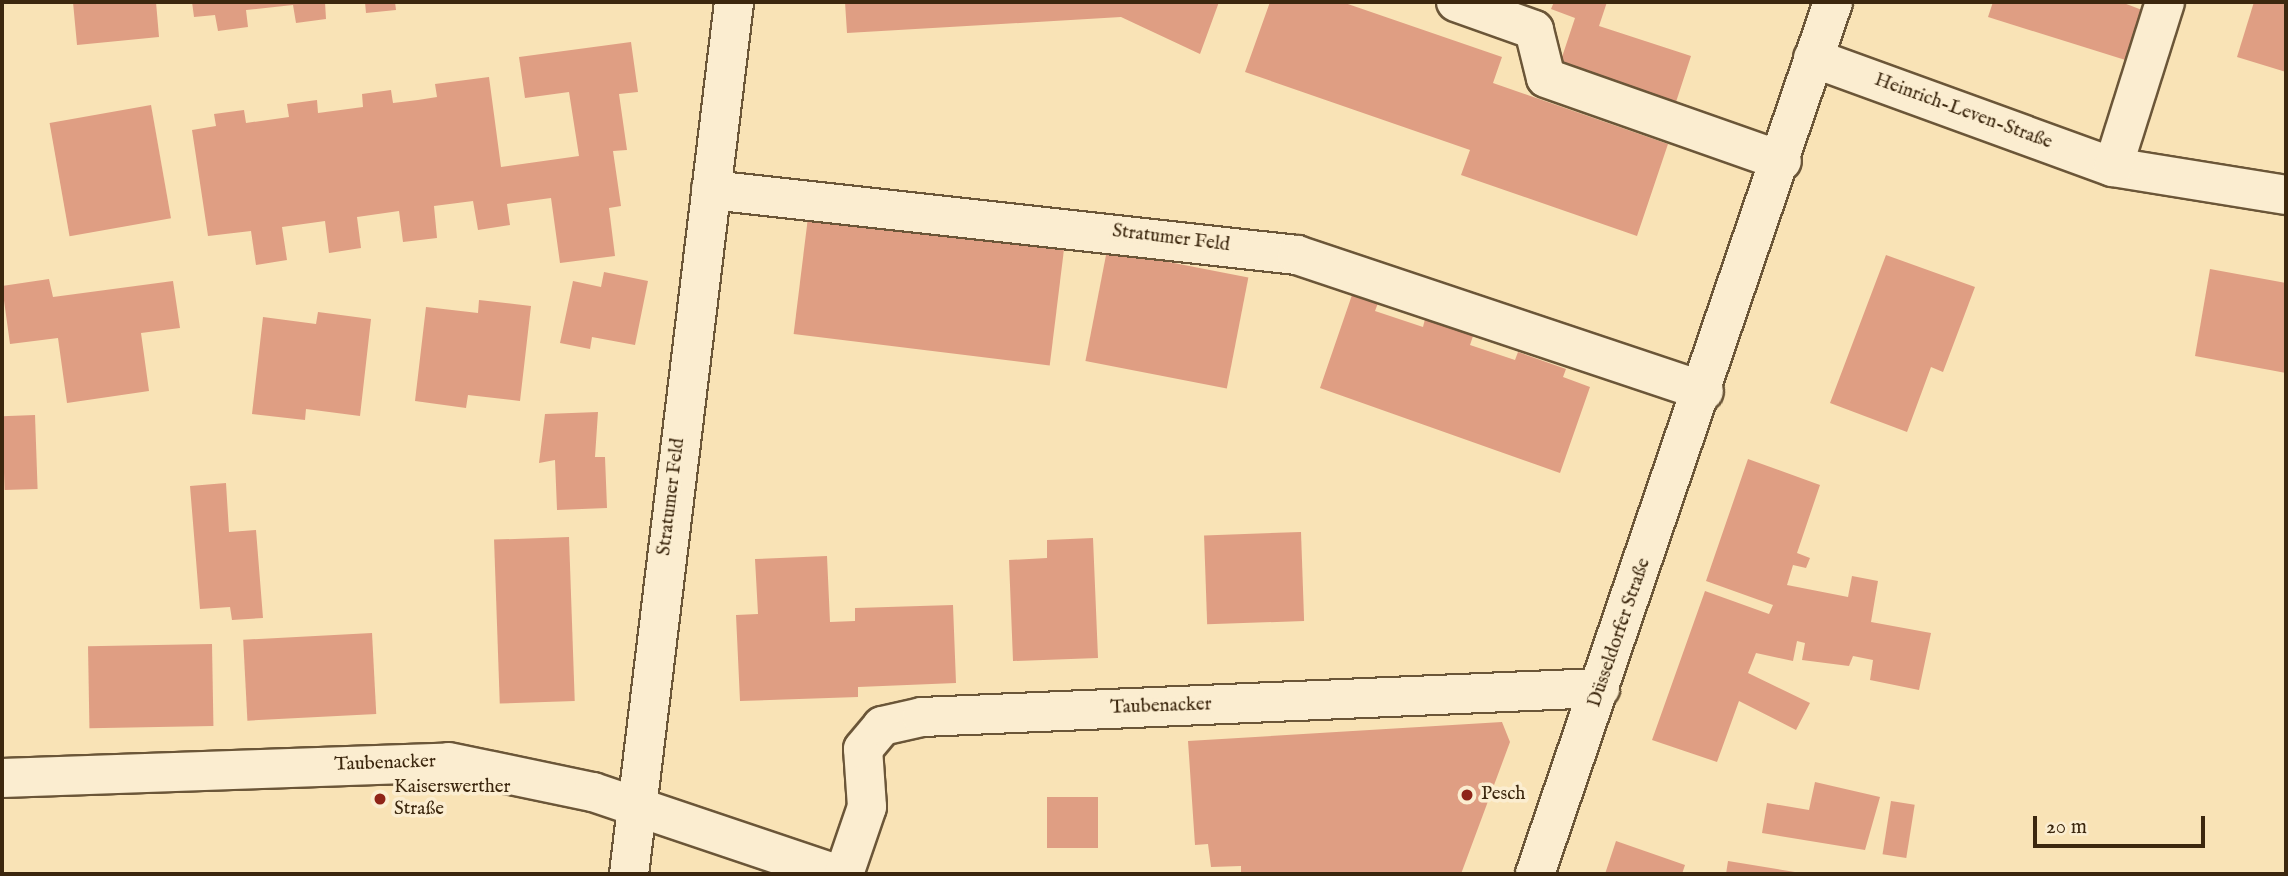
<!DOCTYPE html>
<meta charset="utf-8">
<style>
body{margin:0}
#map{position:relative;width:2288px;height:876px;overflow:hidden;background:#f9e3b6;font-family:"IM FELL English",serif}
div>[style]{position:absolute}
[style*='--x']{left:calc(var(--x)*1px);top:calc(var(--y)*1px);width:calc(var(--w)*1px);rotate:calc(var(--a)*1deg)}
.building>*{inset:0;background:#df9e83;transform-origin:0 0}
.roads{filter:drop-shadow(2px 0 #6b5638) drop-shadow(-2px 0 #6b5638) drop-shadow(0 2px #6b5638) drop-shadow(0 -2px #6b5638)}
.minor>*{height:38px;margin:-19px;padding:0 19px;transform-origin:19px;border-radius:19px;background:#fbedd0}
.dots>*{width:19px;height:19px;translate:-50% -50%;box-sizing:border-box;border:4px solid #fbedd0;border-radius:50%}
span{translate:-50% -50%;white-space:nowrap;text-align:center;line-height:1.15;-webkit-text-stroke:7px #fbedd0;paint-order:stroke}
.street-label{font-size:19px;color:#3c270e}
.poi-label{font-size:19px;color:#3c270e}
.left{translate:0 -50%;text-align:left}
.frame{position:absolute;inset:0;border:4px solid #3c270e;pointer-events:none}
.scale{position:absolute;left:2033px;top:816px;width:172px;height:32px;box-sizing:border-box;border:4px solid #3c270e;border-top:0;padding-left:9px;font-size:21px;line-height:24px;white-space:nowrap;color:#3c270e;-webkit-text-stroke:5px #fbedd0;paint-order:stroke}
</style>
<div id="map">
<div class="building">
<i style="clip-path:polygon(73px 2px,156px 2px,159px 37px,77px 45px)"></i>
<i style="clip-path:polygon(192px 2px,325px 2px,326px 19px,296px 23px,293px 5px,246px 10px,248px 27px,218px 31px,215px 15px,194px 17px)"></i>
<i style="clip-path:polygon(365px 2px,395px 2px,396px 10px,366px 13px)"></i>
<i style="clip-path:polygon(845px 2px,1219px 2px,1200px 54px,1121px 17px,847px 33px)"></i>
<i style="clip-path:polygon(1270px 2px,1342px 2px,1502px 57px,1493px 83px,1668px 144px,1637px 236px,1461px 175px,1470px 150px,1245px 72px)"></i>
<i style="clip-path:polygon(1554px 2px,1607px 2px,1599px 26px,1691px 56px,1676px 102px,1560px 63px,1575px 18px,1551px 9px)"></i>
<i style="clip-path:polygon(1993px 2px,2121px 2px,2150px 13px,2135px 63px,1988px 17px)"></i>
<i style="clip-path:polygon(2254px 2px,2286px 2px,2286px 72px,2237px 57px)"></i>
<i style="clip-path:polygon(631px 42px,638px 92px,619px 94px,627px 150px,613px 151px,621px 206px,609px 208px,615px 256px,560px 263px,551px 198px,507px 204px,510px 225px,478px 230px,473px 201px,434px 206px,437px 238px,403px 242px,399px 211px,357px 217px,361px 248px,329px 253px,325px 221px,282px 227px,287px 260px,256px 265px,251px 231px,208px 236px,192px 130px,216px 126px,214px 114px,244px 110px,246px 123px,289px 117px,287px 104px,317px 100px,318px 113px,363px 107px,362px 94px,391px 90px,393px 103px,418px 100px,437px 97px,435px 84px,489px 77px,501px 167px,579px 156px,569px 92px,525px 98px,519px 57px)"></i>
<i style="left:151px;top:105px;width:115px;height:103px;rotate:80deg"></i>
<i style="left:809px;top:209px;width:258px;height:126px;rotate:7deg"></i>
<i style="left:1107px;top:250px;width:144px;height:113px;rotate:11deg"></i>
<i style="clip-path:polygon(1886px 255px,1975px 287px,1943px 372px,1931px 367px,1907px 432px,1830px 403px)"></i>
<i style="clip-path:polygon(2210px 269px,2286px 283px,2286px 373px,2195px 356px)"></i>
<i style="clip-path:polygon(604px 272px,648px 281px,635px 345px,592px 337px,590px 349px,560px 343px,573px 281px,601px 287px)"></i>
<i style="clip-path:polygon(49px 279px,53px 297px,173px 281px,180px 328px,141px 333px,149px 391px,67px 403px,58px 338px,10px 344px,2px 286px)"></i>
<i style="clip-path:polygon(1352px 295px,1378px 303px,1375px 311px,1423px 327px,1425px 319px,1473px 336px,1470px 345px,1515px 360px,1518px 352px,1566px 369px,1563px 377px,1590px 387px,1560px 473px,1320px 388px)"></i>
<i style="clip-path:polygon(479px 300px,531px 306px,520px 401px,468px 395px,466px 408px,415px 401px,426px 307px,478px 313px)"></i>
<i style="clip-path:polygon(318px 312px,371px 319px,360px 416px,306px 409px,305px 420px,252px 414px,263px 317px,316px 324px)"></i>
<i style="clip-path:polygon(598px 412px,595px 457px,605px 457px,607px 508px,557px 510px,555px 460px,539px 463px,545px 414px)"></i>
<i style="left:35px;top:415px;width:74px;height:33px;rotate:88deg"></i>
<i style="clip-path:polygon(1748px 459px,1820px 485px,1797px 553px,1810px 558px,1806px 568px,1793px 565px,1787px 585px,1848px 597px,1852px 576px,1878px 581px,1871px 622px,1931px 633px,1919px 690px,1870px 680px,1873px 660px,1853px 656px,1849px 666px,1802px 660px,1805px 643px,1797px 641px,1793px 661px,1756px 653px,1748px 673px,1810px 703px,1796px 730px,1739px 701px,1717px 762px,1652px 740px,1705px 591px,1769px 614px,1773px 605px,1706px 581px)"></i>
<i style="clip-path:polygon(226px 483px,229px 532px,256px 530px,263px 618px,232px 620px,230px 607px,200px 609px,190px 486px)"></i>
<i style="left:1301px;top:532px;width:89px;height:97px;rotate:88deg"></i>
<i style="left:569px;top:537px;width:164px;height:75px;rotate:88deg"></i>
<i style="clip-path:polygon(1093px 538px,1098px 658px,1013px 661px,1009px 560px,1047px 558px,1047px 540px)"></i>
<i style="clip-path:polygon(827px 556px,830px 622px,855px 621px,855px 608px,953px 605px,956px 683px,858px 687px,858px 697px,740px 701px,736px 615px,758px 614px,755px 559px)"></i>
<i style="left:372px;top:633px;width:81px;height:129px;rotate:87deg"></i>
<i style="left:212px;top:644px;width:82px;height:124px;rotate:89deg"></i>
<i style="clip-path:polygon(1502px 722px,1510px 742px,1461px 874px,1241px 874px,1241px 866px,1211px 867px,1208px 844px,1195px 845px,1188px 741px)"></i>
<i style="clip-path:polygon(1815px 782px,1880px 797px,1865px 850px,1762px 833px,1767px 803px,1809px 810px)"></i>
<i style="left:1047px;top:797px;width:51px;height:51px"></i>
<i style="left:1891px;top:801px;width:24px;height:54px;rotate:9deg"></i>
<i style="clip-path:polygon(1616px 841px,1685px 865px,1682px 874px,1605px 874px)"></i>
<i style="clip-path:polygon(1728px 861px,1801px 873px,1801px 874px,1726px 874px)"></i>
</div>
<div class="roads">
<div class="minor">
<i style="--x:1456;--y:2;--w:83;--a:19.7"></i>
<i style="--x:1534;--y:30;--w:49;--a:76"></i>
<i style="--x:1546;--y:78;--w:250;--a:19.4"></i>
<i style="--x:1813;--y:58;--w:319;--a:20"></i>
<i style="--x:2113;--y:167;--w:175;--a:9.2"></i>
<i style="--x:2113;--y:167;--w:173;--a:-72.5"></i>
<i style="--x:711;--y:190;--w:590;--a:6.33"></i>
<i style="--x:1297;--y:255;--w:429;--a:18.5"></i>
<i style="--x:2;--y:778;--w:447;--a:-2"></i>
<i style="--x:449;--y:762;--w:147;--a:11.8"></i>
<i style="--x:593;--y:792;--w:256;--a:18.6"></i>
<i style="--x:629;--y:874;--w:878;--a:-83.13"></i>
<i style="--x:844;--y:874;--w:71;--a:-71.1"></i>
<i style="--x:867;--y:807;--w:58;--a:-93.9"></i>
<i style="--x:863;--y:749;--w:30;--a:-50"></i>
<i style="--x:882;--y:726;--w:41;--a:-12.7"></i>
<i style="--x:922;--y:717;--w:679;--a:-2.45"></i>
<i style="--x:1535;--y:874;--w:922;--a:-71.13"></i>
</div>
</div>
<div class="dots">
<i style="left:1467px;top:795px;background:#8f2418"></i>
<i style="left:380px;top:799px;background:#8f2418"></i>
</div>
<div class="street-label">
<span style="left:1963px;top:112px;rotate:20deg">Heinrich-Leven-Straße</span>
<span style="left:1171px;top:239px;rotate:7deg">Stratumer Feld</span>
<span style="left:672px;top:497px;rotate:-83deg">Stratumer Feld</span>
<span style="left:1620px;top:633px;rotate:-71deg">Düsseldorfer Straße</span>
<span style="left:1161px;top:707px;rotate:-2deg">Taubenacker</span>
<span style="left:385px;top:764px;rotate:-2deg">Taubenacker</span>
</div>
<div class="poi-label">
<span class="left" style="left:394px;top:799px">Kaiserswerther<br>Straße</span>
<span class="left" style="left:1481px;top:795px">Pesch</span>
</div>
<div class="frame"></div>
<div class="scale">20 m</div>
</div>
